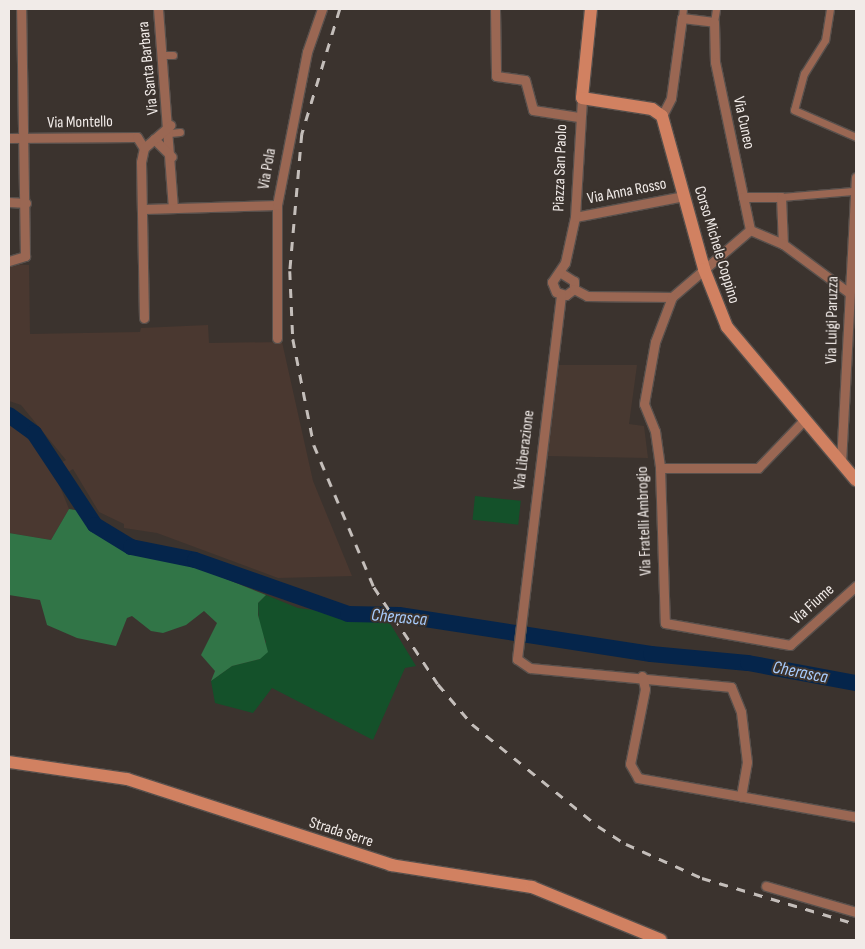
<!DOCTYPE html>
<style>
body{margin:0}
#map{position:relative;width:865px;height:949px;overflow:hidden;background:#3b332e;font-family:"Sofia Sans Condensed",sans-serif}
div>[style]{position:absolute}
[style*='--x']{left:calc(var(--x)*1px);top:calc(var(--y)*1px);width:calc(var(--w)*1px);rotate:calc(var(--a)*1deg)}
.industrial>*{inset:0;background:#4a3830}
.built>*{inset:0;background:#483931}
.green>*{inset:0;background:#14512a;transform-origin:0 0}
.forest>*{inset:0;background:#317547}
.river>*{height:16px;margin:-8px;padding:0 8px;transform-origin:8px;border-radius:8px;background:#05254b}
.roads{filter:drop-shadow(1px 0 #58504c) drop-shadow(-1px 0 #58504c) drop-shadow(0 1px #58504c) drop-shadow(0 -1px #58504c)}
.pedestrian>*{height:7px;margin:-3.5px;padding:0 3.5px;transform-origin:3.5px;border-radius:3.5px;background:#9a6753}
.minor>*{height:9px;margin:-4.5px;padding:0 4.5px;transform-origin:4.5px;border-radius:4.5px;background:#9a6753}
.secondary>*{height:12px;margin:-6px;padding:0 6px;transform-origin:6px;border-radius:6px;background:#d18161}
.rail>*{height:2.5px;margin-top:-1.25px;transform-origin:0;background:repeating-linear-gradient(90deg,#c4beba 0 9px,transparent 0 18px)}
span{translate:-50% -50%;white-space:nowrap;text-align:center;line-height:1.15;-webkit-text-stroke:4px #3b332e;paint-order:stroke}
.street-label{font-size:16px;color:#f1ebe8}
.water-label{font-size:18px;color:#a8ccfd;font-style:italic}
.frame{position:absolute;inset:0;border:10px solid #f1ebe8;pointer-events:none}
</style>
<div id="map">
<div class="industrial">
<i style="clip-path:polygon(9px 264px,29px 265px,30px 334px,140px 332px,141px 328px,208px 325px,209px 343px,282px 342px,313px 481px,352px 576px,278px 578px,157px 533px,124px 528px,124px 524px,99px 512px,73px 469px,57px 479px,69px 509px,51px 540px,9px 533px,9px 420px,28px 433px,52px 467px,66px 460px,21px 405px,9px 401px)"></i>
</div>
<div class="built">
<i style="clip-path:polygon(559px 365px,637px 365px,629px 424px,644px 426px,648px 458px,546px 456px)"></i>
</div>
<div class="green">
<i style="left:475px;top:496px;width:46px;height:24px;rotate:6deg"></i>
<i style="clip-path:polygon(266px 595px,298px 608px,387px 620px,391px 625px,416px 666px,405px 668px,373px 740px,272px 688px,253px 713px,215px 703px,211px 681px,232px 666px,260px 659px,266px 642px,259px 626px,258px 603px)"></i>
</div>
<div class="forest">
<i style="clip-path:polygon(69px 509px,81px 511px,90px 524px,123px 546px,179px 560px,266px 595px,258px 603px,258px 615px,268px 652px,260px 659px,232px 666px,211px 681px,215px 671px,201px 655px,217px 623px,204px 611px,186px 625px,163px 633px,151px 631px,132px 616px,127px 618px,116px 646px,77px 638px,47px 625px,40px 600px,9px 595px,9px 533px,51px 540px)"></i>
</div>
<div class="river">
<i style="--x:9;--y:415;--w:31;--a:36"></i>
<i style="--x:34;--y:433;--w:110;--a:56.5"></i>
<i style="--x:95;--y:525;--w:42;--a:31.4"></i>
<i style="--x:131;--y:547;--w:65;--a:11.5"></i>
<i style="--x:195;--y:560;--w:162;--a:19.4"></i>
<i style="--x:348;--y:614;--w:51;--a:1.1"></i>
<i style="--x:399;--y:615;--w:255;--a:8.8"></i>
<i style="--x:651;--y:654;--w:97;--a:5.3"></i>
<i style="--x:748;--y:663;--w:110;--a:10.5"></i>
</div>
<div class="roads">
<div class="pedestrian">
<i style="--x:830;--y:9;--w:31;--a:99"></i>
<i style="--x:825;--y:40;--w:39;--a:122"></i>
<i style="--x:804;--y:73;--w:38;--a:105"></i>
<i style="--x:794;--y:110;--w:68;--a:23.5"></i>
<i style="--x:682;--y:18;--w:9;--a:-84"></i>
<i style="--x:714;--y:22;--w:13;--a:-81"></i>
<i style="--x:163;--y:55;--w:10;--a:0"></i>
<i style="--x:170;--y:133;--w:10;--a:-6"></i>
<i style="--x:781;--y:197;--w:72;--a:-4.8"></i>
</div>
<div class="minor">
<i style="--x:158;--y:9;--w:199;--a:85.7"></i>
<i style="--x:495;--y:9;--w:67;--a:89.1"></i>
<i style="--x:496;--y:76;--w:29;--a:8"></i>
<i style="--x:525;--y:80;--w:31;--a:75"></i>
<i style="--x:533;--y:110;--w:46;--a:8.8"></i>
<i style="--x:662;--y:116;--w:20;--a:-63"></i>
<i style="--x:671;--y:98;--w:81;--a:-82.2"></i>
<i style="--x:682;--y:18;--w:32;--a:7"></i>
<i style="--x:714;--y:22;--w:40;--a:88.6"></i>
<i style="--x:715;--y:62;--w:172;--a:78.2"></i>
<i style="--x:9;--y:138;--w:128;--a:-0.4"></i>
<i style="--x:137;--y:137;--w:13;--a:58"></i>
<i style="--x:154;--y:139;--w:25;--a:45"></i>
<i style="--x:743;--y:197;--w:38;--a:0"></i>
<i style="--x:781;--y:197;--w:47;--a:87.6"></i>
<i style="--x:9;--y:202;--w:17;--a:3"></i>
<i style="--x:144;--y:209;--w:133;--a:-1.7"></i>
<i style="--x:575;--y:217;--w:111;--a:-10.9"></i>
<i style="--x:9;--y:261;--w:17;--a:-17"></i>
<i style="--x:25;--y:256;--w:247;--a:-90.9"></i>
<i style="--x:561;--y:273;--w:15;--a:32"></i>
<i style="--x:574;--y:281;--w:8;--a:90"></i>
<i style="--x:574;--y:289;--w:10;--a:143"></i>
<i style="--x:566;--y:295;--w:10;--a:-163"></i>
<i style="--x:556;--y:292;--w:11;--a:-112"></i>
<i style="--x:552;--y:282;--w:23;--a:-56"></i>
<i style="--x:565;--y:263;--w:47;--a:-77.7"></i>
<i style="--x:575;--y:217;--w:119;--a:-86.6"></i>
<i style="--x:574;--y:289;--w:15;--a:28"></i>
<i style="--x:587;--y:296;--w:85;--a:0.7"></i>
<i style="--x:848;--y:292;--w:81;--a:-143.6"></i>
<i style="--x:783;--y:244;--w:36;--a:-157"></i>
<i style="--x:750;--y:230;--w:103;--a:139.3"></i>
<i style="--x:672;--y:297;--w:48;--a:110.7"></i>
<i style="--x:655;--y:342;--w:63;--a:100.1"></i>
<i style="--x:644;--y:404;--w:29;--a:68"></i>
<i style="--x:655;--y:431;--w:37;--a:82"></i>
<i style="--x:660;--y:468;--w:155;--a:88.2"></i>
<i style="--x:665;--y:623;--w:127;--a:10"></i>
<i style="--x:790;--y:645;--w:89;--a:-41.8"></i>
<i style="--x:561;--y:295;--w:367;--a:96.9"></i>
<i style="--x:517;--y:659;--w:16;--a:35"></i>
<i style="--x:530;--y:668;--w:202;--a:5.4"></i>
<i style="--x:731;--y:687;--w:27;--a:68"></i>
<i style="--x:741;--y:712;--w:50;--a:83.2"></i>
<i style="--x:747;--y:762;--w:35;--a:100"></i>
<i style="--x:144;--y:318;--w:156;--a:-91.1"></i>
<i style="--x:141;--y:162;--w:14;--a:-78"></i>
<i style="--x:144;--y:148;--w:35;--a:-41"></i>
<i style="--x:277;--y:338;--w:133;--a:-90"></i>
<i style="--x:277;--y:205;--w:156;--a:-78.9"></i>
<i style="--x:307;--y:52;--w:46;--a:-70.8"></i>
<i style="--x:841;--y:463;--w:286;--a:-87"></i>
<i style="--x:660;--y:468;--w:98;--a:0"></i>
<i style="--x:758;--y:468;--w:65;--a:-46.2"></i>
<i style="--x:642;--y:676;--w:13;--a:77"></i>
<i style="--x:645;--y:689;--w:76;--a:101.3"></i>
<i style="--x:630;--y:764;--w:16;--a:60"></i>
<i style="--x:638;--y:778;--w:221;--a:10.1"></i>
<i style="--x:766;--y:886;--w:94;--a:16.1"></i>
</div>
<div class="secondary">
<i style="--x:591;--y:9;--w:89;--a:95.8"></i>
<i style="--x:582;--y:98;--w:71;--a:8.9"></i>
<i style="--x:652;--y:109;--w:12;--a:35"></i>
<i style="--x:662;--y:116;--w:159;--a:74.6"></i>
<i style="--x:704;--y:269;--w:62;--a:68.4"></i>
<i style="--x:727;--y:327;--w:200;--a:49.9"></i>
<i style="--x:9;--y:762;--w:119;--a:8.2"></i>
<i style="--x:127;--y:779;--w:278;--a:18"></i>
<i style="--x:391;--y:865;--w:143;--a:8.9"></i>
<i style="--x:532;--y:887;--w:139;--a:22.3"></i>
</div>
</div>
<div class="rail">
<i style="--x:340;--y:9;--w:131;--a:106.9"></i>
<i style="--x:302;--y:134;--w:138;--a:95"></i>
<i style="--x:290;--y:271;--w:68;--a:87.5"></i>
<i style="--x:293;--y:339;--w:108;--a:78.8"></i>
<i style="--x:314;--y:445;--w:154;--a:67.1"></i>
<i style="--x:374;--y:587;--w:116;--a:56.6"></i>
<i style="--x:438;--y:684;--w:52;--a:49.6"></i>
<i style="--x:472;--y:724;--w:162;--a:39"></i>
<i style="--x:598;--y:826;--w:33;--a:33"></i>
<i style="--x:626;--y:844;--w:83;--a:24.1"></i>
<i style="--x:702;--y:878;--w:161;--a:16.6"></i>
</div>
<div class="street-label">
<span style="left:149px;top:68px;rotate:-96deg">Via Santa Barbara</span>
<span style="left:80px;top:123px;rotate:-1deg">Via Montello</span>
<span style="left:743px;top:123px;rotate:78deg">Via Cuneo</span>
<span style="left:561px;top:168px;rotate:-88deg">Piazza San Paolo</span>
<span style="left:268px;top:169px;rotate:-80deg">Via Pola</span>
<span style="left:627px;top:192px;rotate:-11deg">Via Anna Rosso</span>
<span style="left:716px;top:245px;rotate:73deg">Corso Michele Coppino</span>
<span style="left:833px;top:320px;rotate:-89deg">Via Luigi Paruzza</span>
<span style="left:525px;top:450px;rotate:-83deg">Via Liberazione</span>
<span style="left:645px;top:521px;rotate:-92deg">Via Fratelli Ambrogio</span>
<span style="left:813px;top:605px;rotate:-42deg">Via Fiume</span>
<span style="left:341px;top:833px;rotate:18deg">Strada Serre</span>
</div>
<div class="water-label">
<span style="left:399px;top:618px;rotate:5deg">Cherasca</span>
<span style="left:800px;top:673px;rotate:11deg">Cherasca</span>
</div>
<div class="frame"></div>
</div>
